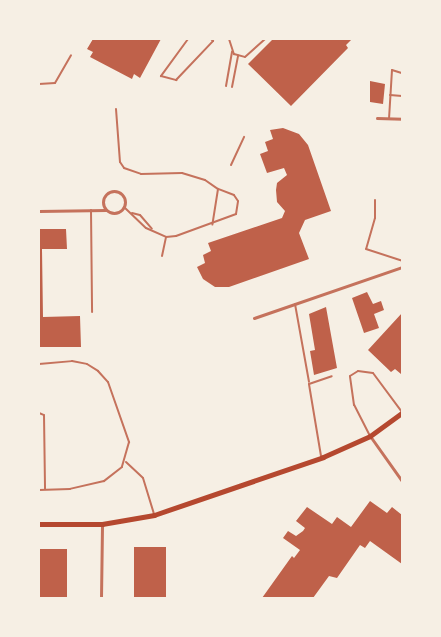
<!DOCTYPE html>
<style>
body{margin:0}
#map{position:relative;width:441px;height:637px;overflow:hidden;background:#f6efe4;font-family:"Titillium Web",sans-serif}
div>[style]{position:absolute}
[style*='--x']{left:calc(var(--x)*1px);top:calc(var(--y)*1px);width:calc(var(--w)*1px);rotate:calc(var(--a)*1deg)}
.building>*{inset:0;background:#bf614a;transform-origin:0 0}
.service>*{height:2px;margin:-1px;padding:0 1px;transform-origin:1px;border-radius:1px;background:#c5725c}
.minor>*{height:3px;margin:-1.5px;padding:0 1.5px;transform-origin:1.5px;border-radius:1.5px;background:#c5725c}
.minor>.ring{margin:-1.5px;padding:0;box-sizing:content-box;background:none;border:3px solid #c5725c;border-radius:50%}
.secondary>*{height:5px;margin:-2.5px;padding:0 2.5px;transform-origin:2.5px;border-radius:2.5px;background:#b5482f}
span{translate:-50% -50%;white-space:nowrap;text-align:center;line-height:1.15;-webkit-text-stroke:5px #f6efe4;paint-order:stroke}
.frame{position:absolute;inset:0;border:40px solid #f6efe4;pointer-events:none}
</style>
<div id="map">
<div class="building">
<i style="clip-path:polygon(93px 39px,161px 39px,140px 78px,134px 74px,132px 79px,90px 57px,93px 52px,87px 49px)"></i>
<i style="clip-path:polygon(273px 39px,352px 39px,346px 45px,348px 48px,291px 106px,248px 64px)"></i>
<i style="clip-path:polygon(370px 81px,385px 84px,383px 104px,370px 102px)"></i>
<i style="clip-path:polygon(283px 128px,299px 134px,308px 145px,331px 211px,305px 220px,299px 233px,309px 259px,229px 287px,215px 287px,203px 279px,197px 267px,205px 263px,203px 255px,211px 251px,208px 243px,282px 218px,285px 211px,277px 202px,276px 190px,277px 183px,287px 175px,284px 168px,267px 173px,260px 154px,268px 151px,265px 142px,273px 139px,270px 130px)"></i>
<i style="clip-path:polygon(39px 229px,66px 229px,67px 249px,42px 249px,43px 317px,80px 316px,81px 347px,39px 347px)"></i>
<i style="clip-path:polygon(367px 292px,373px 304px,381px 301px,384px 310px,374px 314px,379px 328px,364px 333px,352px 298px)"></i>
<i style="clip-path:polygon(326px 307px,337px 368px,314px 375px,310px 351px,315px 350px,309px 314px)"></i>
<i style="clip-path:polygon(402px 313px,402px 373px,401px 374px,395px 369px,391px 372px,368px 350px)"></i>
<i style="clip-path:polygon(370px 501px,387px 513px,392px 507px,402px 515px,402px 564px,370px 541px,365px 548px,360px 545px,337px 578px,329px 576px,313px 598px,262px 598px,292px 556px,294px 558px,300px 550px,283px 538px,288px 531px,296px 536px,303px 531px,305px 528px,296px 521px,307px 507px,332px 524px,337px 517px,351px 527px)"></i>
<i style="left:134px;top:547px;width:32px;height:51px"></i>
<i style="left:39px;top:549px;width:28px;height:49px"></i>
</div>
<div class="service">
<i style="--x:188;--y:39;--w:46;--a:126.1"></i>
<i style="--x:161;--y:76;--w:16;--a:15"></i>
<i style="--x:176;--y:80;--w:54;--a:-46.5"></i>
<i style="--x:213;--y:41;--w:3;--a:-135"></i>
<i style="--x:229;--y:39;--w:16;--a:72"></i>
<i style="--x:234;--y:54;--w:11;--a:15"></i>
<i style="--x:245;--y:57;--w:27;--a:-42"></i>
<i style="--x:39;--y:84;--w:16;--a:-4"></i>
<i style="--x:55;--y:83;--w:32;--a:-60"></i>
<i style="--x:226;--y:86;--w:35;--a:-80"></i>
<i style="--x:232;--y:87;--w:32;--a:-79"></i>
<i style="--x:390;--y:95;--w:12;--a:5"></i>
<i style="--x:116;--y:109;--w:53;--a:85.7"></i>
<i style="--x:120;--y:162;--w:7;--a:56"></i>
<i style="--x:124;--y:168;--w:18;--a:19"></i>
<i style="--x:141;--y:174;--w:41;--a:-1.4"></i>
<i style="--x:182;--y:173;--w:24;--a:17"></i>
<i style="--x:205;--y:180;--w:16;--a:35"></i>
<i style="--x:218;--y:189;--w:36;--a:99"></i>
<i style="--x:389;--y:119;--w:49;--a:-86.5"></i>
<i style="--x:392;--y:70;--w:10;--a:17"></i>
<i style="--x:231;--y:165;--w:31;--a:-65"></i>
<i style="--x:375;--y:200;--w:18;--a:90"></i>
<i style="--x:375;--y:218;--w:32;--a:106"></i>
<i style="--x:366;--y:249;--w:38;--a:18"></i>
<i style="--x:124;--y:207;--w:30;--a:44"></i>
<i style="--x:146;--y:228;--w:22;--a:24"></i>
<i style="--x:166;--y:237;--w:10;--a:-6"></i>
<i style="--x:176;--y:236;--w:64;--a:-20.1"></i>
<i style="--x:236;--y:214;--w:13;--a:-81"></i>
<i style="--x:238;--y:201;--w:7;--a:-124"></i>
<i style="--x:234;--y:195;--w:17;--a:-159"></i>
<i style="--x:91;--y:210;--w:102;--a:89.4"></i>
<i style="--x:132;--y:213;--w:8;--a:14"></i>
<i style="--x:140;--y:215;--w:18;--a:49"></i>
<i style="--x:162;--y:256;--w:19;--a:-78"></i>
<i style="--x:295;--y:304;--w:79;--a:79.8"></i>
<i style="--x:39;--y:364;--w:33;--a:-5"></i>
<i style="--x:72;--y:361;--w:15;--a:11"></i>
<i style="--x:87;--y:364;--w:13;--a:32"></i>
<i style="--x:98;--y:371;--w:15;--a:48"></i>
<i style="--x:108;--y:382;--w:64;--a:70.7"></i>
<i style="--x:129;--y:442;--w:26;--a:106"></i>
<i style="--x:122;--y:467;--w:23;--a:142"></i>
<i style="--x:104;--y:481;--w:35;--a:167"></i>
<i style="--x:70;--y:489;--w:31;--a:178"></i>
<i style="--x:39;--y:413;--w:5;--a:22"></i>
<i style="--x:44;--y:415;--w:74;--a:89.2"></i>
<i style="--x:370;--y:436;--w:35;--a:-117"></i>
<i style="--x:354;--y:405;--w:29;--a:-98"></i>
<i style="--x:350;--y:376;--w:9;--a:-32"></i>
<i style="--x:358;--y:371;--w:15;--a:8"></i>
<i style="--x:373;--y:373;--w:49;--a:53.4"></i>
<i style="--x:321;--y:456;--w:73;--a:-99.5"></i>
<i style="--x:309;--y:384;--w:24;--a:-19"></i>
<i style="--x:126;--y:462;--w:23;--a:43"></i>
<i style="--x:143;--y:478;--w:37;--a:73"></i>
</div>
<div class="minor">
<i style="--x:377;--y:118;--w:25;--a:2"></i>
<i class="ring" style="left:103px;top:191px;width:19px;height:19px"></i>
<i style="--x:39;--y:211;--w:67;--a:-0.9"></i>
<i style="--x:254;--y:318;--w:157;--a:-19"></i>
<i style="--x:370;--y:436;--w:55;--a:54.6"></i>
<i style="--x:101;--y:598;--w:74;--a:-89.2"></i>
</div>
<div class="secondary">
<i style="--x:39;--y:524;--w:63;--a:0"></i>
<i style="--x:102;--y:524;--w:53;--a:-9.8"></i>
<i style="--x:154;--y:515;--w:179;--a:-18.9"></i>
<i style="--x:323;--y:457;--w:51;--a:-24.1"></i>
<i style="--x:370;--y:436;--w:39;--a:-36"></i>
</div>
<div class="frame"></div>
</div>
